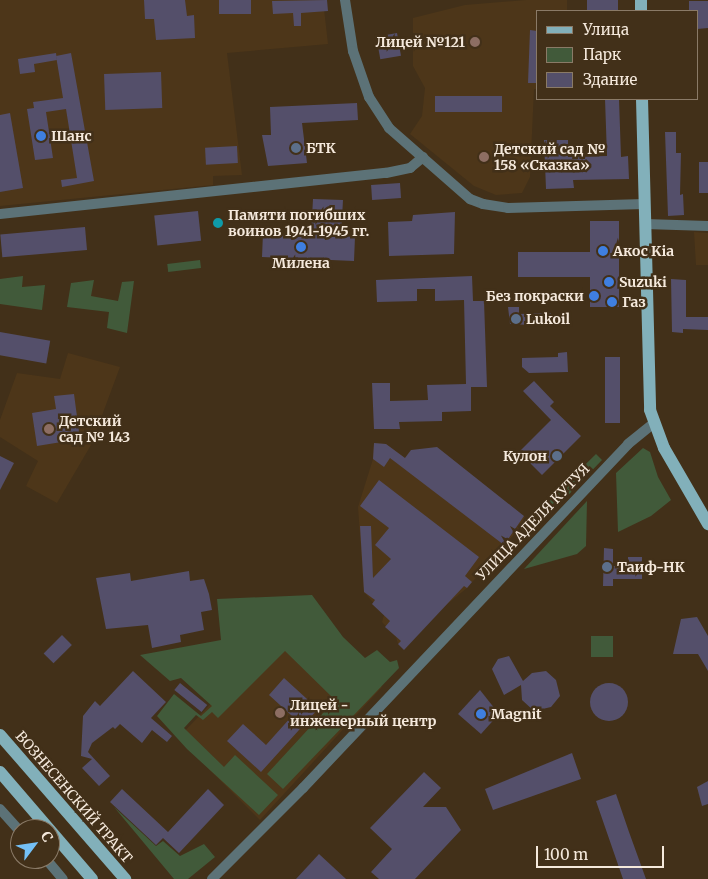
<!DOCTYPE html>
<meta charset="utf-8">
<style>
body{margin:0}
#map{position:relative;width:708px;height:879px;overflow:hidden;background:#423019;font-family:Merriweather,serif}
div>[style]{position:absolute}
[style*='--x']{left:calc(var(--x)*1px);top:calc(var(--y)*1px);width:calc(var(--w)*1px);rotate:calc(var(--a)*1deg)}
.built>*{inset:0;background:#4d3619}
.green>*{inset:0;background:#415a3a;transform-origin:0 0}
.building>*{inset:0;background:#544f6a;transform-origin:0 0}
.round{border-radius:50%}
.minor>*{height:10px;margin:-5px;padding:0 5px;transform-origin:5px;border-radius:5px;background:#5c7277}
.major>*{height:12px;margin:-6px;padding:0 6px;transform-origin:6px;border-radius:6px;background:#82b0ba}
.dots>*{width:14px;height:14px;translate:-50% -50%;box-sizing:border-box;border:2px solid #423019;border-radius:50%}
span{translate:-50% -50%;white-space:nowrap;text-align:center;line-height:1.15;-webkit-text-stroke:5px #423019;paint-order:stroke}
.poi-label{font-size:14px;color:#f5e9dc;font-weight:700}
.right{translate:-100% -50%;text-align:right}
.left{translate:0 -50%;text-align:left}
.street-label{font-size:14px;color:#f5e9dc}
.legend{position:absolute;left:536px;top:10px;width:162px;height:90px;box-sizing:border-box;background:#423019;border:1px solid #8a7a67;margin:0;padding:6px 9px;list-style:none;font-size:15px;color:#f5e9dc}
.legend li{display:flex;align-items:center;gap:10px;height:25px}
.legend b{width:25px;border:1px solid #8a7a67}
.north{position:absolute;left:10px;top:819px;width:50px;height:50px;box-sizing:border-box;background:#423019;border:1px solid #8a7a67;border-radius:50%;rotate:59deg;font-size:14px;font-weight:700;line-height:20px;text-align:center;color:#f5e9dc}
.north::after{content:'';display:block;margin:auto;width:18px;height:22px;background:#74c0f6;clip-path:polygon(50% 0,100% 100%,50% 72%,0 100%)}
.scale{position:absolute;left:536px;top:846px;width:128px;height:22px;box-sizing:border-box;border:2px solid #f5e9dc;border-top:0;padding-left:6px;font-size:15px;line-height:18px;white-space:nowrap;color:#f5e9dc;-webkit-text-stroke:4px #423019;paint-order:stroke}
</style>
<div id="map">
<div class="built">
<i style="clip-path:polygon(0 0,323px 0,328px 44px,227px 53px,242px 175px,213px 176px,213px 185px,0 206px)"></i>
<i style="clip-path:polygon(526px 0,567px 0,567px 11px,537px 11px,537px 89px,534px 89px,530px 177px,522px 193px,496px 195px,474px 186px,410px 134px,422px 116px,425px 88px,413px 66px,413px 18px,465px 5px)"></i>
<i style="clip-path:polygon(694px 232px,708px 233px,708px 265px,696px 265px)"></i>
<i style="clip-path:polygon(68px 353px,120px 367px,91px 445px,57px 503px,26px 486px,38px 461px,0 437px,0 420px,17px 373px,60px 379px)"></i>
<i style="clip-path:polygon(374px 443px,386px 444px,405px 458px,409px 452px,437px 447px,525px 517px,518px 530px,467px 588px,398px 644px,396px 637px,382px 622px,384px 615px,364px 592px,358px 507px,373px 459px)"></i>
<i style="clip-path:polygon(291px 620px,335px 641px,382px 687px,260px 820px,178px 738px)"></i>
</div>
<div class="green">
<i style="left:200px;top:260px;width:8px;height:33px;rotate:83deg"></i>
<i style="clip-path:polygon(23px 276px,22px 287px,45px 285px,42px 310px,0 304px,0 279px)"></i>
<i style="clip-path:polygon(94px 280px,91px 296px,118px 301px,122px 282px,134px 281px,127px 333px,107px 328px,109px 312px,67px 307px,71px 283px)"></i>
<i style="clip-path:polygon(643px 448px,650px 452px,658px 477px,671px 500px,651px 516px,618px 532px,616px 473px)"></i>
<i style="clip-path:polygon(596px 454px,602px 460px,555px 509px,547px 502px)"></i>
<i style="clip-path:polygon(587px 501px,586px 546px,577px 554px,524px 569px)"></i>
<i style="clip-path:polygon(312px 595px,343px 637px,365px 658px,377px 650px,390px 662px,397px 660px,399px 668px,283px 789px,267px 774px,335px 700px,285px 651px,218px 718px,212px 712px,203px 720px,196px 715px,184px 728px,224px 767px,235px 755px,278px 795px,259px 815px,187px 749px,157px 716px,174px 694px,201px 716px,212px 706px,181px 678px,170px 681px,140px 655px,221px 640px,217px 599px)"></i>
<i style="left:591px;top:636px;width:22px;height:21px"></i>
<i style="clip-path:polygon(114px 807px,156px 846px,163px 841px,180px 856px,204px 844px,215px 857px,188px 879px,174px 879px)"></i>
</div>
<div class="building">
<i style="clip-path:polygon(144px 0,185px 0,187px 16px,194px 15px,195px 38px,156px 40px,154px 19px,145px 19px)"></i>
<i style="left:219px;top:0;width:32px;height:14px"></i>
<i style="clip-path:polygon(327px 0,328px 11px,301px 13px,301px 26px,294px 26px,293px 13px,273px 14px,272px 1px)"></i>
<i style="left:587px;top:0;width:31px;height:11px"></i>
<i style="clip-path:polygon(689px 1px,708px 1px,708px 28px,697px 29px,697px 11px,689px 11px)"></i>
<i style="clip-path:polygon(530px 30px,537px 31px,537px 83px,528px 83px)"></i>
<i style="left:397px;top:33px;width:23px;height:21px;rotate:80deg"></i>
<i style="clip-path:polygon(56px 53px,57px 60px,34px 64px,35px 72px,20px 74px,18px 59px)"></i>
<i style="clip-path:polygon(71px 53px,94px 181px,62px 187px,61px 180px,77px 178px,66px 109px,46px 112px,53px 158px,35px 160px,27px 109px,34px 108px,33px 102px,63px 98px,56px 56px)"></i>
<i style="left:161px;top:72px;width:36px;height:57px;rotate:88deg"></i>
<i style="left:435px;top:96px;width:67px;height:16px"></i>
<i style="clip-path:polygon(605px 99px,619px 99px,621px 157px,628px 156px,629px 179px,573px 180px,574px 188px,546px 189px,544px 140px,568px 140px,568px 157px,607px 156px)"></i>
<i style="clip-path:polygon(357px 103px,358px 120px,302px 123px,307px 163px,268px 166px,262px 135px,271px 135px,270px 107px)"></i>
<i style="clip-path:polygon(10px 113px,23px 188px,0 192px,0 115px)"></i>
<i style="clip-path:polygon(665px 132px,676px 132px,676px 153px,681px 153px,680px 195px,683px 194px,684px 215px,668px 216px)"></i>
<i style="left:237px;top:146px;width:17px;height:32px;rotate:87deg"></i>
<i style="left:699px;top:162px;width:9px;height:31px"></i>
<i style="left:400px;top:183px;width:15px;height:29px;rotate:86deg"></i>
<i style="clip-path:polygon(313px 199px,343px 200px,341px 236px,355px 237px,354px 261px,262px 257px,263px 233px,311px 235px)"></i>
<i style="left:198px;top:211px;width:30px;height:44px;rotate:84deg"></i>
<i style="clip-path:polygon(455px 212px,454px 254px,389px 256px,388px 222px,412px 221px,413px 215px)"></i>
<i style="clip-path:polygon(590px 221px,619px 221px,619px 307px,590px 307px,590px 277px,518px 277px,518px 252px,590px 252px)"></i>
<i style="left:85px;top:227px;width:23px;height:85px;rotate:85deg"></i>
<i style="clip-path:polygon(472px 276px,473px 301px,484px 301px,487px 387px,471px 387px,471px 411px,442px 412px,442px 421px,399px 422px,400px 429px,374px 429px,372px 383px,390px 383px,390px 401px,428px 400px,427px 385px,466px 384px,464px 300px,435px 301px,435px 289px,417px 289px,417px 301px,377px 302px,376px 280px)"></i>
<i style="clip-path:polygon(671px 279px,686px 280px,686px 317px,708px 317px,708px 330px,683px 329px,683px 333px,672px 332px)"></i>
<i style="clip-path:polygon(508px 307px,519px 307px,519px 314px,551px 313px,551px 326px,510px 324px)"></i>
<i style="left:0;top:332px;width:51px;height:23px;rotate:10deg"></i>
<i style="clip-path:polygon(567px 352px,568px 372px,529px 373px,522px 367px,522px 358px,558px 357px,558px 353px)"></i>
<i style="left:605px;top:357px;width:15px;height:66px"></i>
<i style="clip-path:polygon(534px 381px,554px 402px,550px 406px,581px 436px,542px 475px,519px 452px,551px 420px,523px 391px)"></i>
<i style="clip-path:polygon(74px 394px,80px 439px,37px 446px,32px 413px,56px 409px,54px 396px)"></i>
<i style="clip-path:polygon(374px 443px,386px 444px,405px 458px,411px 450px,437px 447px,524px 516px,504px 545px,390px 458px,384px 467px,373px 459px)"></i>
<i style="clip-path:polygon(0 456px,14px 463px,0 490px)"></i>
<i style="clip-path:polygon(379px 480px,479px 557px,465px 576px,472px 582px,467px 588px,464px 586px,404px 650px,398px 644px,401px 641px,385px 627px,390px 621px,372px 604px,375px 600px,364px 592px,360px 526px,371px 526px,373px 578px,391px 559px,375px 545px,389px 528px,360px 506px)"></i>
<i style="clip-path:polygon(604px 548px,613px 549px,613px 566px,628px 566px,628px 557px,642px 557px,642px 579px,613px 579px,613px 586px,603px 586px)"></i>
<i style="clip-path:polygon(189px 571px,190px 581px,204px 579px,209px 594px,212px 610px,201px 612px,204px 630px,180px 635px,181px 642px,152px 648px,148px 625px,106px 629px,96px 578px,130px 573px,131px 581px)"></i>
<i style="clip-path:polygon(697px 617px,708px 636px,708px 671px,698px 654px,673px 654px,681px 619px)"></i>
<i style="left:62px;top:635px;width:14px;height:26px;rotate:45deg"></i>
<i style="clip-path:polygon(509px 656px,523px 681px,532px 673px,546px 671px,556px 680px,560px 696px,551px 707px,534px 711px,522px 700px,521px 685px,504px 695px,492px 669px,498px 659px)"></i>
<i style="clip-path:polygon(133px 671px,166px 702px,151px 718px,172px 736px,167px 742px,152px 730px,142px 743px,120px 724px,115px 729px,113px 727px,92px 743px,88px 752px,110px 776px,99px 786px,82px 768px,92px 759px,81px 756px,83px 716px,95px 701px,100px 706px)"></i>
<i style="clip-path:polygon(284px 678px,318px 709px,261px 772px,227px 741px,243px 724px,266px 745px,292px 716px,269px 695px)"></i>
<i style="left:180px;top:683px;width:35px;height:9px;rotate:39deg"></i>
<i class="round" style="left:590px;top:683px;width:38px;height:38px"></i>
<i style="clip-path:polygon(480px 690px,499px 714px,481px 734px,458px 714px)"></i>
<i style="clip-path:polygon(572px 753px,581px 779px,493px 810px,485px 789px)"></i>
<i style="clip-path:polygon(424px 772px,441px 788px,423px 807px,446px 807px,461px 830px,415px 879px,379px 879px,371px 872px,392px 849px,370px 828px)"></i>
<i style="clip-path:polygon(708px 781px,708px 804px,702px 806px,697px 787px)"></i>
<i style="clip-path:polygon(122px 789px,168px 832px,208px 789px,224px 805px,179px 853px,163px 838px,156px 845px,110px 802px)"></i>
<i style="clip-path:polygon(616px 794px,629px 832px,646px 879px,623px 879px,596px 801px)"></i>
<i style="clip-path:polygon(319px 854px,346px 879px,296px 879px)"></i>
</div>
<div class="minor">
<i style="--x:345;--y:0;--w:52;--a:81.1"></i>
<i style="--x:353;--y:51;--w:49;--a:70.8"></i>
<i style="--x:369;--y:97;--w:37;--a:57"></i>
<i style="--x:389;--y:128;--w:108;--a:41.2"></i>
<i style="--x:470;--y:199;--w:14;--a:21"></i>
<i style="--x:483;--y:204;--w:25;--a:9"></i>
<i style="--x:508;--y:208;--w:136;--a:-1.7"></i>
<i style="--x:0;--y:214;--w:388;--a:-6.1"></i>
<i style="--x:386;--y:173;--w:25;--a:-12"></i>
<i style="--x:410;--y:168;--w:17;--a:-40"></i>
<i style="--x:645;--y:224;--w:63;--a:1.8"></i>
<i style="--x:0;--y:809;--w:30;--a:48"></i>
<i style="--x:46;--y:859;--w:26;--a:50"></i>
<i style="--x:212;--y:879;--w:129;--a:-45"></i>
<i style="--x:303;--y:788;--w:473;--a:-46.6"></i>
<i style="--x:628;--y:444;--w:32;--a:-39"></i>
</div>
<div class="major">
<i style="--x:641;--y:0;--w:11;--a:90"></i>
<i style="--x:642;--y:99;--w:311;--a:88.5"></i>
<i style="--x:650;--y:410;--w:40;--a:69.8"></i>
<i style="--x:664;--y:448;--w:88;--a:59.9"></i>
<i style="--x:0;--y:735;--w:191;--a:49"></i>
<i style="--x:0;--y:772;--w:141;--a:49.3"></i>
</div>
<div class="dots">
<i style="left:475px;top:42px;background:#8d6e63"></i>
<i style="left:41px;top:136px;background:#3f7fe0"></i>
<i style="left:296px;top:148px;background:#5c6f8a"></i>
<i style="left:484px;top:157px;background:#8d6e63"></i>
<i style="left:218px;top:223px;background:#0f9aa8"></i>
<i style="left:301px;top:247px;background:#3f7fe0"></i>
<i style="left:603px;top:251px;background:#3f7fe0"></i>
<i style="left:609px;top:282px;background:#3f7fe0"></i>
<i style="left:594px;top:296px;background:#3f7fe0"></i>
<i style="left:612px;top:302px;background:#3f7fe0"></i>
<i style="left:516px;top:319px;background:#5c6f8a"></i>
<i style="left:49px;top:429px;background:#8d6e63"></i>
<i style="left:557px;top:456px;background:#5c6f8a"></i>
<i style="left:607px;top:567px;background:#5c6f8a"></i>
<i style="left:280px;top:713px;background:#8d6e63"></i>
<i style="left:481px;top:714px;background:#3f7fe0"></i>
</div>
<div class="poi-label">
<span class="right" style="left:465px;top:42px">Лицей №121</span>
<span class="left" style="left:51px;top:136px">Шанс</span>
<span class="left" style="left:306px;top:148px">БТК</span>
<span class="left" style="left:494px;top:157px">Детский сад №<br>158 «Сказка»</span>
<span class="left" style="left:228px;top:223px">Памяти погибших<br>воинов 1941-1945 гг.</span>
<span class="left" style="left:613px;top:251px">Акос Kia</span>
<span style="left:301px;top:263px">Милена</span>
<span class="left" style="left:619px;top:282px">Suzuki</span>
<span class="right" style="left:584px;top:296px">Без покраски</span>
<span class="left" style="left:622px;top:302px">Газ</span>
<span class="left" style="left:526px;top:319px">Lukoil</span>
<span class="left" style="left:59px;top:429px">Детский<br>сад № 143</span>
<span class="right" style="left:547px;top:456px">Кулон</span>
<span class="left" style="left:617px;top:567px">Таиф-НК</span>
<span class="left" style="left:290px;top:713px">Лицей -<br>инженерный центр</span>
<span class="left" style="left:491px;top:714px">Magnit</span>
</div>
<div class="street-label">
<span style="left:533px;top:522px;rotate:-46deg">УЛИЦА АДЕЛЯ КУТУЯ</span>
<span style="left:74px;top:797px;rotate:49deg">ВОЗНЕСЕНСКИЙ ТРАКТ</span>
</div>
<ul class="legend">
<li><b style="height:6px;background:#82b0ba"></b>Улица</li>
<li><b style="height:14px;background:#415a3a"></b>Парк</li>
<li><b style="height:14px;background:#544f6a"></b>Здание</li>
</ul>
<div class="north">С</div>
<div class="scale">100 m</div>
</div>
